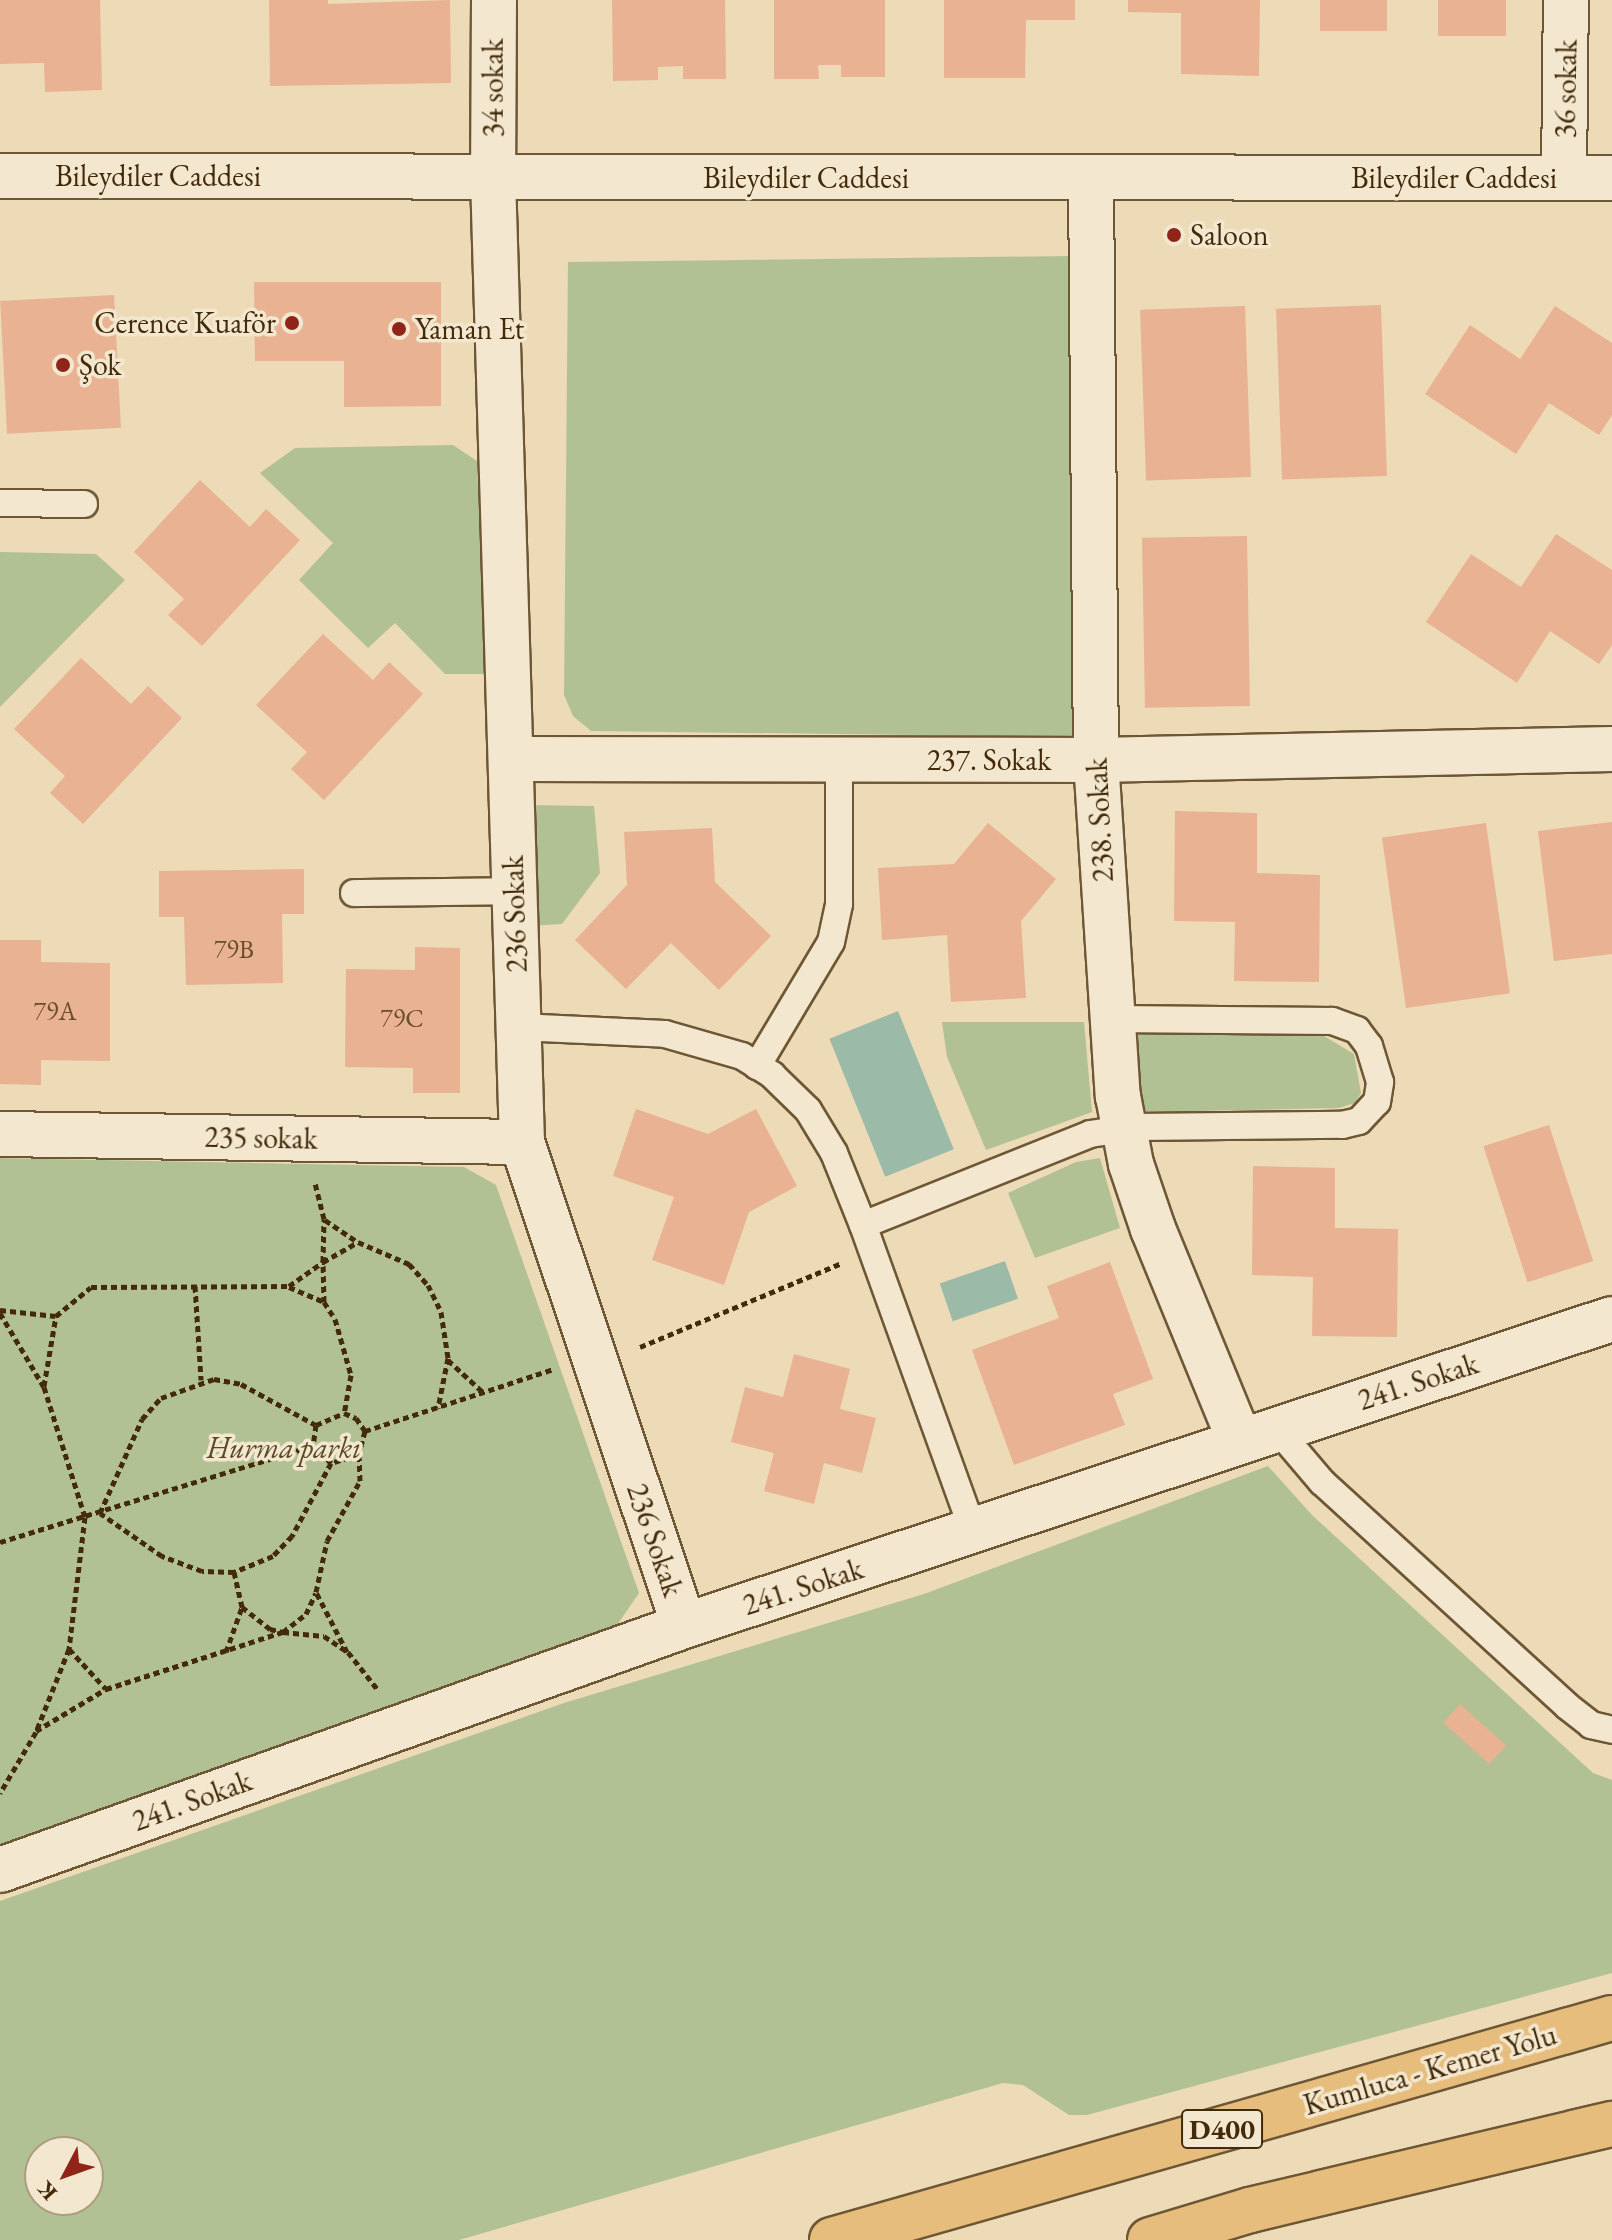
<!DOCTYPE html>
<meta charset="utf-8">
<style>
body{margin:0}
#map{position:relative;width:1612px;height:2240px;overflow:hidden;background:#eddab7;font-family:"EB Garamond",serif}
div>[style]{position:absolute}
[style*='--x']{left:calc(var(--x)*1px);top:calc(var(--y)*1px);width:calc(var(--w)*1px);rotate:calc(var(--a)*1deg)}
.green>*{inset:0;background:#b2c193}
.water>*{inset:0;background:#9bbba8;transform-origin:0 0}
.building>*{inset:0;background:#e8b293;transform-origin:0 0}
.path>*{height:5px;margin-top:-2.5px;transform-origin:0;background:repeating-linear-gradient(90deg,#432b0a 0 6px,transparent 0 10px)}
.roads{filter:drop-shadow(2px 0 #6e5735) drop-shadow(-2px 0 #6e5735) drop-shadow(0 2px #6e5735) drop-shadow(0 -2px #6e5735)}
.service>*{height:26px;margin:-13px;padding:0 13px;transform-origin:13px;border-radius:13px;background:#f3e7d0}
.minor>*{height:44px;margin:-22px;padding:0 22px;transform-origin:22px;border-radius:22px;background:#f3e7d0}
.tertiary>*{height:44px;margin:-22px;padding:0 22px;transform-origin:22px;border-radius:22px;background:#f3e7d0}
.trunk>*{height:44px;margin:-22px;padding:0 22px;transform-origin:22px;border-radius:22px;background:#e6bd7c}
.dots>*{width:22px;height:22px;translate:-50% -50%;box-sizing:border-box;border:4px solid #f3e7d0;border-radius:50%}
span{translate:-50% -50%;white-space:nowrap;text-align:center;line-height:1.15;-webkit-text-stroke:7px #f3e7d0;paint-order:stroke}
.number-label{font-size:26px;color:#6c4d2c}
.number-label span{-webkit-text-stroke-width:0}
.shield-label span{padding:2px 6px;background:#f3e7d0;border:2px solid;border-radius:6px;-webkit-text-stroke-width:0}
.shield-label{font-size:28px;color:#432b0a;font-weight:700}
.street-label{font-size:30px;color:#432b0a}
.poi-label{font-size:30px;color:#432b0a}
.left{translate:0 -50%;text-align:left}
.right{translate:-100% -50%;text-align:right}
.park-label{font-size:30px;color:#594925;font-style:italic}
.north{position:absolute;left:24px;top:2136px;width:80px;height:80px;box-sizing:border-box;background:#f3e7d0;border:2px solid #ad9c81;border-radius:50%;rotate:229deg;font-size:22px;font-weight:700;line-height:32px;text-align:center;color:#432b0a}
.north::after{content:'';display:block;margin:auto;width:28px;height:36px;background:#8f2418;clip-path:polygon(50% 0,100% 100%,50% 72%,0 100%)}
</style>
<div id="map">
<div class="green">
<i style="clip-path:polygon(1070px 256px,1079px 737px,591px 731px,573px 716px,564px 695px,568px 262px)"></i>
<i style="clip-path:polygon(453px 445px,477px 461px,485px 674px,445px 674px,395px 623px,368px 648px,299px 580px,333px 543px,260px 473px,295px 448px)"></i>
<i style="clip-path:polygon(0 552px,96px 554px,125px 580px,0 707px)"></i>
<i style="clip-path:polygon(524px 805px,594px 806px,600px 873px,562px 924px,528px 926px)"></i>
<i style="clip-path:polygon(942px 1022px,1084px 1022px,1092px 1112px,986px 1150px,947px 1057px)"></i>
<i style="clip-path:polygon(1134px 1031px,1324px 1036px,1354px 1054px,1361px 1093px,1355px 1103px,1339px 1108px,1146px 1112px,1137px 1083px)"></i>
<i style="clip-path:polygon(0 1158px,464px 1167px,496px 1185px,639px 1593px,615px 1628px,0 1851px)"></i>
<i style="clip-path:polygon(1100px 1158px,1120px 1228px,1035px 1258px,1008px 1193px,1076px 1162px)"></i>
<i style="clip-path:polygon(evenodd,1268px 1466px,1312px 1515px,1593px 1773px,1612px 1780px,1612px 1973px,1087px 2115px,1069px 2115px,1023px 2085px,1003px 2083px,459px 2240px,0 2240px,0 1901px,564px 1703px,924px 1594px,1268px 1466px,40px 2152px,88px 2152px,88px 2200px,40px 2200px,40px 2152px)"></i>
</div>
<div class="water">
<i style="left:898px;top:1011px;width:149px;height:74px;rotate:68deg"></i>
<i style="left:1005px;top:1261px;width:40px;height:69px;rotate:71deg"></i>
</div>
<div class="building">
<i style="clip-path:polygon(0 0,100px 0,102px 90px,45px 92px,44px 63px,0 64px)"></i>
<i style="clip-path:polygon(269px 0,328px 0,328px 4px,450px 0,451px 83px,270px 86px)"></i>
<i style="clip-path:polygon(612px 0,725px 0,726px 79px,683px 79px,683px 66px,658px 67px,658px 80px,613px 81px)"></i>
<i style="clip-path:polygon(774px 0,885px 0,885px 77px,841px 77px,841px 65px,818px 65px,819px 79px,774px 79px)"></i>
<i style="clip-path:polygon(944px 0,1075px 0,1075px 20px,1026px 20px,1025px 78px,944px 78px)"></i>
<i style="clip-path:polygon(1128px 0,1260px 0,1259px 76px,1181px 74px,1181px 13px,1128px 12px)"></i>
<i style="left:1320px;top:0;width:67px;height:31px"></i>
<i style="left:1438px;top:0;width:68px;height:36px"></i>
<i style="clip-path:polygon(254px 282px,441px 282px,441px 406px,344px 407px,344px 361px,255px 361px)"></i>
<i style="left:114px;top:295px;width:133px;height:114px;rotate:87deg"></i>
<i style="left:1381px;top:305px;width:171px;height:105px;rotate:88deg"></i>
<i style="left:1245px;top:306px;width:171px;height:105px;rotate:88deg"></i>
<i style="clip-path:polygon(1555px 306px,1612px 343px,1612px 415px,1599px 435px,1549px 403px,1516px 454px,1425px 394px,1470px 325px,1520px 359px)"></i>
<i style="clip-path:polygon(200px 480px,250px 527px,266px 509px,300px 540px,202px 646px,168px 615px,184px 599px,134px 552px)"></i>
<i style="clip-path:polygon(1556px 534px,1612px 570px,1612px 645px,1599px 664px,1550px 631px,1517px 683px,1426px 622px,1471px 554px,1521px 587px)"></i>
<i style="left:1247px;top:536px;width:170px;height:105px;rotate:89deg"></i>
<i style="clip-path:polygon(323px 634px,373px 680px,389px 662px,423px 694px,324px 800px,291px 769px,307px 752px,256px 705px)"></i>
<i style="clip-path:polygon(81px 658px,131px 704px,148px 686px,182px 718px,83px 824px,50px 793px,65px 776px,14px 729px)"></i>
<i style="clip-path:polygon(1175px 811px,1257px 813px,1257px 873px,1320px 875px,1319px 982px,1234px 981px,1235px 922px,1174px 921px)"></i>
<i style="clip-path:polygon(1612px 822px,1612px 954px,1554px 961px,1538px 831px)"></i>
<i style="clip-path:polygon(988px 823px,1056px 879px,1021px 921px,1026px 998px,951px 1002px,947px 935px,882px 940px,878px 868px,954px 864px)"></i>
<i style="left:1486px;top:823px;width:172px;height:105px;rotate:82deg"></i>
<i style="clip-path:polygon(712px 828px,715px 882px,771px 936px,719px 990px,671px 943px,626px 989px,575px 940px,627px 885px,624px 832px)"></i>
<i style="clip-path:polygon(304px 869px,304px 914px,282px 914px,283px 983px,186px 985px,184px 917px,159px 917px,159px 871px)"></i>
<i style="clip-path:polygon(0 940px,41px 940px,41px 962px,110px 963px,110px 1061px,41px 1060px,41px 1085px,0 1084px)"></i>
<i style="clip-path:polygon(415px 947px,460px 948px,460px 1093px,413px 1093px,413px 1068px,345px 1067px,346px 969px,415px 970px)"></i>
<i style="clip-path:polygon(636px 1109px,708px 1134px,756px 1109px,797px 1186px,749px 1212px,724px 1285px,652px 1260px,674px 1197px,613px 1176px)"></i>
<i style="left:1549px;top:1125px;width:143px;height:69px;rotate:72deg"></i>
<i style="clip-path:polygon(1253px 1166px,1335px 1168px,1335px 1228px,1398px 1229px,1397px 1337px,1312px 1336px,1313px 1277px,1252px 1275px)"></i>
<i style="clip-path:polygon(1110px 1262px,1153px 1379px,1113px 1394px,1125px 1425px,1014px 1465px,972px 1350px,1059px 1318px,1047px 1286px)"></i>
<i style="clip-path:polygon(794px 1354px,850px 1369px,840px 1409px,876px 1418px,862px 1473px,824px 1463px,814px 1504px,764px 1491px,774px 1453px,731px 1442px,745px 1387px,783px 1397px)"></i>
<i style="left:1460px;top:1704px;width:62px;height:25px;rotate:42deg"></i>
</div>
<div class="path">
<i style="--x:325;--y:1220;--w:40;--a:34"></i>
<i style="--x:358;--y:1242;--w:56;--a:23.3"></i>
<i style="--x:409;--y:1264;--w:28;--a:48"></i>
<i style="--x:428;--y:1285;--w:30;--a:64"></i>
<i style="--x:441;--y:1312;--w:47;--a:81.3"></i>
<i style="--x:448;--y:1358;--w:51;--a:101.3"></i>
<i style="--x:195;--y:1286;--w:94;--a:86.3"></i>
<i style="--x:289;--y:1287;--w:38;--a:23"></i>
<i style="--x:324;--y:1302;--w:20;--a:57"></i>
<i style="--x:335;--y:1319;--w:58;--a:74.1"></i>
<i style="--x:351;--y:1375;--w:39;--a:100"></i>
<i style="--x:324;--y:1302;--w:40;--a:-91.4"></i>
<i style="--x:323;--y:1262;--w:40;--a:-29.7"></i>
<i style="--x:0;--y:1310;--w:56;--a:6.1"></i>
<i style="--x:56;--y:1316;--w:45;--a:-39.6"></i>
<i style="--x:91;--y:1287;--w:198;--a:-0.3"></i>
<i style="--x:289;--y:1286;--w:42;--a:-35.2"></i>
<i style="--x:323;--y:1262;--w:43;--a:-88.7"></i>
<i style="--x:324;--y:1219;--w:38;--a:-104"></i>
<i style="--x:0;--y:1313;--w:86;--a:59.3"></i>
<i style="--x:44;--y:1387;--w:136;--a:72.5"></i>
<i style="--x:85;--y:1517;--w:133;--a:96.9"></i>
<i style="--x:69;--y:1649;--w:89;--a:111.7"></i>
<i style="--x:36;--y:1732;--w:71;--a:120.5"></i>
<i style="--x:640;--y:1347;--w:219;--a:-22.6"></i>
<i style="--x:448;--y:1360;--w:50;--a:42.6"></i>
<i style="--x:214;--y:1379;--w:27;--a:10"></i>
<i style="--x:241;--y:1384;--w:85;--a:28.7"></i>
<i style="--x:316;--y:1425;--w:21;--a:98"></i>
<i style="--x:313;--y:1446;--w:25;--a:43"></i>
<i style="--x:331;--y:1463;--w:83;--a:118.1"></i>
<i style="--x:292;--y:1536;--w:28;--a:134"></i>
<i style="--x:273;--y:1556;--w:42;--a:157.7"></i>
<i style="--x:234;--y:1572;--w:32;--a:-178"></i>
<i style="--x:202;--y:1571;--w:43;--a:-159.4"></i>
<i style="--x:162;--y:1556;--w:75;--a:-145.3"></i>
<i style="--x:100;--y:1513;--w:103;--a:-65.9"></i>
<i style="--x:142;--y:1419;--w:28;--a:-48"></i>
<i style="--x:161;--y:1398;--w:56;--a:-19.7"></i>
<i style="--x:44;--y:1386;--w:71;--a:-80.3"></i>
<i style="--x:316;--y:1425;--w:30;--a:-23"></i>
<i style="--x:344;--y:1413;--w:13;--a:23"></i>
<i style="--x:356;--y:1418;--w:16;--a:55"></i>
<i style="--x:365;--y:1431;--w:24;--a:105"></i>
<i style="--x:359;--y:1454;--w:29;--a:162"></i>
<i style="--x:365;--y:1431;--w:199;--a:-18.2"></i>
<i style="--x:0;--y:1542;--w:327;--a:-17.1"></i>
<i style="--x:234;--y:1572;--w:36;--a:77"></i>
<i style="--x:242;--y:1607;--w:36;--a:38"></i>
<i style="--x:270;--y:1629;--w:13;--a:13"></i>
<i style="--x:283;--y:1632;--w:29;--a:-38"></i>
<i style="--x:306;--y:1614;--w:23;--a:-65"></i>
<i style="--x:69;--y:1649;--w:54;--a:47.2"></i>
<i style="--x:226;--y:1652;--w:48;--a:-70.4"></i>
<i style="--x:347;--y:1652;--w:68;--a:-117.3"></i>
<i style="--x:316;--y:1592;--w:52;--a:-77.8"></i>
<i style="--x:327;--y:1541;--w:68;--a:-61.2"></i>
<i style="--x:360;--y:1481;--w:27;--a:-92"></i>
<i style="--x:36;--y:1731;--w:82;--a:-31"></i>
<i style="--x:106;--y:1689;--w:186;--a:-17.9"></i>
<i style="--x:283;--y:1632;--w:41;--a:5.6"></i>
<i style="--x:324;--y:1636;--w:29;--a:34"></i>
<i style="--x:348;--y:1652;--w:48;--a:51.7"></i>
</div>
<div class="roads">
<div class="service">
<i style="--x:0;--y:503;--w:84;--a:0.7"></i>
<i style="--x:354;--y:893;--w:160;--a:-0.7"></i>
<i style="--x:519;--y:1027;--w:146;--a:2.7"></i>
<i style="--x:665;--y:1034;--w:80;--a:15.9"></i>
<i style="--x:742;--y:1056;--w:36;--a:32"></i>
<i style="--x:772;--y:1075;--w:50;--a:44.2"></i>
<i style="--x:808;--y:1110;--w:50;--a:58.8"></i>
<i style="--x:834;--y:1153;--w:78;--a:68.1"></i>
<i style="--x:863;--y:1225;--w:245;--a:-21.8"></i>
<i style="--x:1090;--y:1134;--w:48;--a:-8.5"></i>
<i style="--x:1137;--y:1127;--w:205;--a:-0.6"></i>
<i style="--x:1342;--y:1125;--w:17;--a:-13"></i>
<i style="--x:1359;--y:1121;--w:26;--a:-47"></i>
<i style="--x:1377;--y:1102;--w:20;--a:-81"></i>
<i style="--x:1380;--y:1082;--w:38;--a:-107"></i>
<i style="--x:1369;--y:1046;--w:20;--a:-127"></i>
<i style="--x:1357;--y:1030;--w:27;--a:-160"></i>
<i style="--x:1332;--y:1021;--w:220;--a:-179.5"></i>
<i style="--x:757;--y:1066;--w:144;--a:-59.2"></i>
<i style="--x:831;--y:942;--w:39;--a:-78"></i>
<i style="--x:839;--y:904;--w:145;--a:-90"></i>
<i style="--x:863;--y:1225;--w:325;--a:70.2"></i>
<i style="--x:1276;--y:1428;--w:71;--a:49.6"></i>
<i style="--x:1322;--y:1482;--w:332;--a:42.4"></i>
<i style="--x:1567;--y:1706;--w:31;--a:38"></i>
<i style="--x:1591;--y:1725;--w:22;--a:13"></i>
</div>
<div class="minor">
<i style="--x:494;--y:0;--w:177;--a:90.3"></i>
<i style="--x:493;--y:177;--w:965;--a:88.28"></i>
<i style="--x:522;--y:1142;--w:510;--a:71.49"></i>
<i style="--x:1564;--y:178;--w:178;--a:-89.4"></i>
<i style="--x:1091;--y:179;--w:581;--a:89.51"></i>
<i style="--x:1096;--y:760;--w:337;--a:86.3"></i>
<i style="--x:1118;--y:1096;--w:69;--a:79.2"></i>
<i style="--x:1131;--y:1164;--w:69;--a:71.3"></i>
<i style="--x:1153;--y:1229;--w:227;--a:67.7"></i>
<i style="--x:511;--y:759;--w:585;--a:0.1"></i>
<i style="--x:1096;--y:760;--w:516;--a:-1.22"></i>
<i style="--x:0;--y:1134;--w:522;--a:0.88"></i>
<i style="--x:0;--y:1870;--w:726;--a:-19.63"></i>
<i style="--x:684;--y:1626;--w:977;--a:-18.31"></i>
</div>
<div class="tertiary">
<i style="--x:0;--y:176;--w:1612;--a:0.07"></i>
</div>
<div class="trunk">
<i style="--x:832;--y:2240;--w:811;--a:-15.89"></i>
<i style="--x:1150;--y:2240;--w:104;--a:-16.7"></i>
<i style="--x:1250;--y:2210;--w:372;--a:-13.4"></i>
</div>
</div>
<div class="dots">
<i style="left:1174px;top:235px;background:#8f2418"></i>
<i style="left:292px;top:323px;background:#8f2418"></i>
<i style="left:399px;top:329px;background:#8f2418"></i>
<i style="left:63px;top:365px;background:#8f2418"></i>
</div>
<div class="number-label">
<span style="left:234px;top:950px">79B</span>
<span style="left:55px;top:1012px">79A</span>
<span style="left:402px;top:1019px">79C</span>
</div>
<div class="shield-label">
<span style="left:1222px;top:2129px">D400</span>
</div>
<div class="street-label">
<span style="left:493px;top:88px;rotate:-90deg">34 sokak</span>
<span style="left:1566px;top:89px;rotate:-89deg">36 sokak</span>
<span style="left:158px;top:176px">Bileydiler Caddesi</span>
<span style="left:806px;top:178px">Bileydiler Caddesi</span>
<span style="left:1454px;top:178px">Bileydiler Caddesi</span>
<span style="left:989px;top:760px">237. Sokak</span>
<span style="left:1100px;top:820px;rotate:-93deg">238. Sokak</span>
<span style="left:515px;top:914px;rotate:-92deg">236 Sokak</span>
<span style="left:261px;top:1138px;rotate:1deg">235 sokak</span>
<span style="left:1418px;top:1382px;rotate:-18deg">241. Sokak</span>
<span style="left:655px;top:1540px;rotate:71deg">236 Sokak</span>
<span style="left:803px;top:1587px;rotate:-18deg">241. Sokak</span>
<span style="left:192px;top:1801px;rotate:-20deg">241. Sokak</span>
<span style="left:1430px;top:2070px;rotate:-16deg">Kumluca - Kemer Yolu</span>
</div>
<div class="poi-label">
<span class="left" style="left:1190px;top:235px">Saloon</span>
<span class="right" style="left:276px;top:323px">Cerence Kuaför</span>
<span class="left" style="left:415px;top:329px">Yaman Et</span>
<span class="left" style="left:79px;top:365px">Şok</span>
</div>
<div class="park-label">
<span style="left:284px;top:1448px">Hurma parkı</span>
</div>
<div class="north">K</div>
</div>
